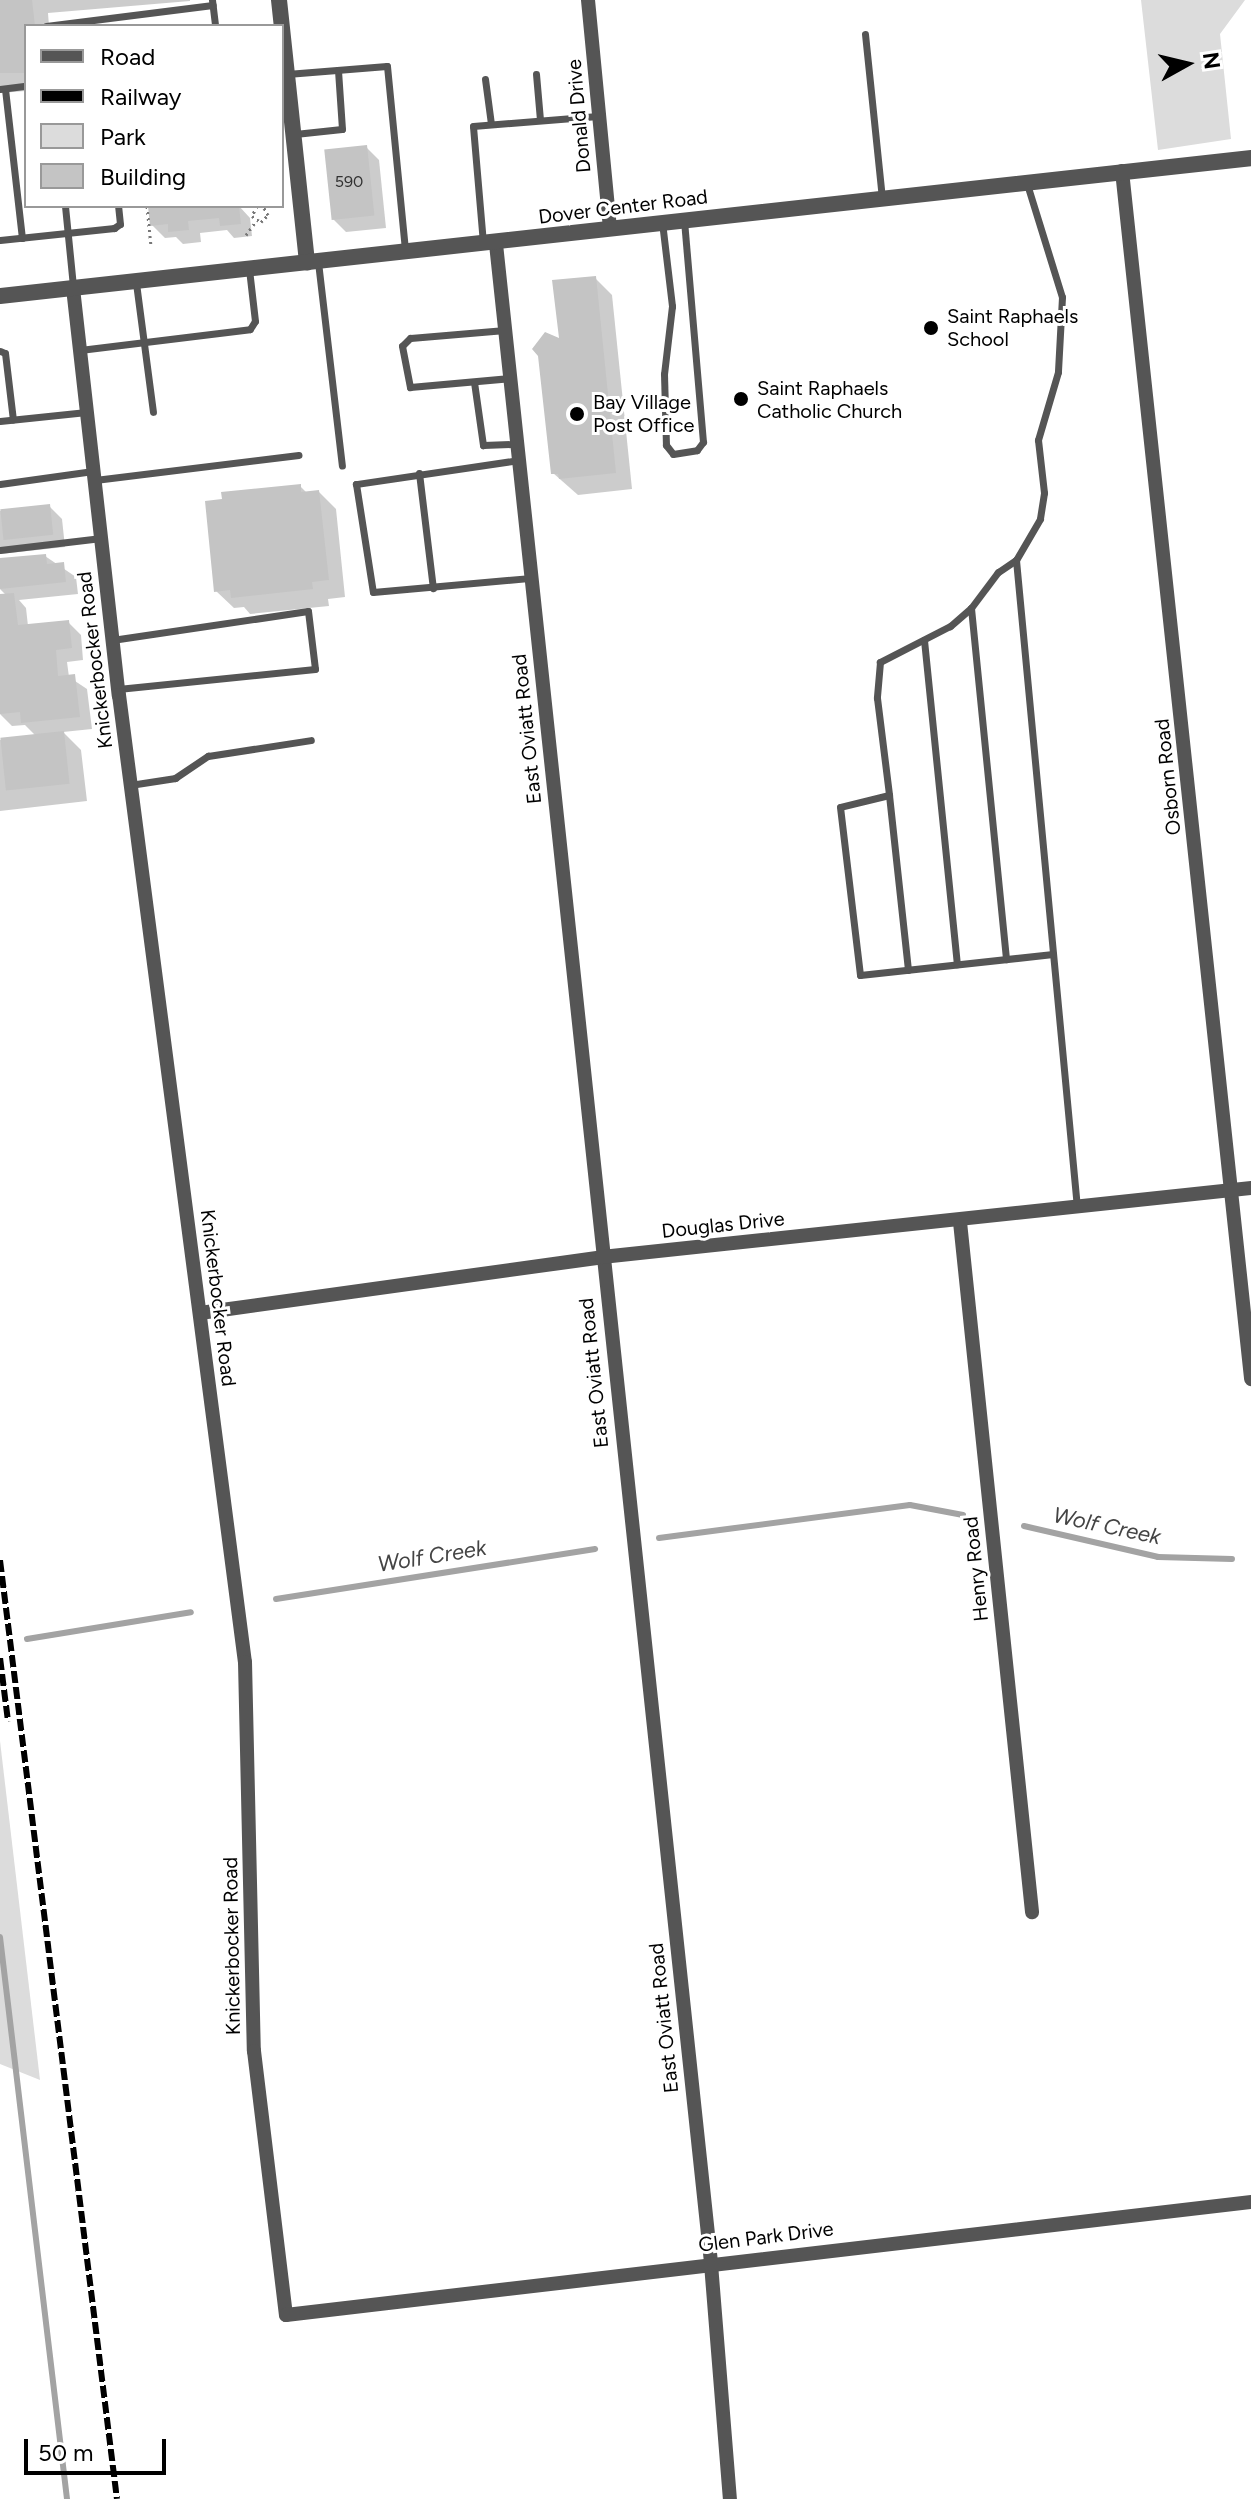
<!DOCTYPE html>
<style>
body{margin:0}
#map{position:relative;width:1251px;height:2499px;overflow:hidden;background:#fff;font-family:Figtree,sans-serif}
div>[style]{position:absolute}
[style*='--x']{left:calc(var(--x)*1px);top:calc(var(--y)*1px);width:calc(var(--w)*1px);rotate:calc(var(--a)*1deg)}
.green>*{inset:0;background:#dcdcdc}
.shadow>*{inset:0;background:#0003}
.stream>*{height:6px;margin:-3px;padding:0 3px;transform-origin:3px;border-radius:3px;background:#a3a3a3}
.building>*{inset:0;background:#c4c4c4;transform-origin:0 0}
.path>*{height:3px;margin-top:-1.5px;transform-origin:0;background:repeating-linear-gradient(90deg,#777 0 2px,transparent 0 6px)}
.service>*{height:7px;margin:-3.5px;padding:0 3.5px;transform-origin:3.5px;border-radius:3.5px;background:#555}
.minor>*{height:14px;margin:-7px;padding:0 7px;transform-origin:7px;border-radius:7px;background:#555}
.tertiary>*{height:16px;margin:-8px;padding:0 8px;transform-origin:8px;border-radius:8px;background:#555}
.rail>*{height:6px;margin-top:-3px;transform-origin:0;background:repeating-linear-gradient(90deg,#000 0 12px,transparent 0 16px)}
.dots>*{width:22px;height:22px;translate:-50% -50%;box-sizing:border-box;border:4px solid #fff;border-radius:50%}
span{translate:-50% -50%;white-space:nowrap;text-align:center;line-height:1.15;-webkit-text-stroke:6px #fff;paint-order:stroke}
.number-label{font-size:16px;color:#313131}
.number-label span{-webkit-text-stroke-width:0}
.street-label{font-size:20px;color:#000}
.poi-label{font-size:20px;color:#000}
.left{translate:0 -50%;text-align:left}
.water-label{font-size:22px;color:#444;font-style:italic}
.legend{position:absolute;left:24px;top:24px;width:260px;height:184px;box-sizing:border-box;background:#fff;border:2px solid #999;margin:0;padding:10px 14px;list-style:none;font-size:24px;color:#000}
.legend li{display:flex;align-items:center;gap:16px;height:40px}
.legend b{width:40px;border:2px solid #999}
.north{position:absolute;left:1147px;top:24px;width:80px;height:80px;-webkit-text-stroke:6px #fff;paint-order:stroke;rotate:82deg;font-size:22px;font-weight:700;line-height:32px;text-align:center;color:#000}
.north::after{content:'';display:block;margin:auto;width:28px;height:36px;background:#000;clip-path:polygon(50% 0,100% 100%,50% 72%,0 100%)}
.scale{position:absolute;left:24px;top:2439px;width:142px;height:36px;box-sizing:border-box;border:4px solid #000;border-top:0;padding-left:10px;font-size:24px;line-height:28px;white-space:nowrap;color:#000;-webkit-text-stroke:6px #fff;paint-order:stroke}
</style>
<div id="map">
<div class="green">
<i style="clip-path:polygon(1141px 0,1245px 0,1220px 34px,1231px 139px,1158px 150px)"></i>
<i style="clip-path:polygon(0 1741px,40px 2080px,0 2064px)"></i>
</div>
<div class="shadow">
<i style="clip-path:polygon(0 0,190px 0,190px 1px,48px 13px,49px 26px,26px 26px,26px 91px,0 93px)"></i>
<i style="clip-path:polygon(366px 147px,379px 160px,386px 228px,346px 232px,333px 219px)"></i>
<i style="clip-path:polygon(150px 206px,239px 206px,250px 218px,252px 236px,234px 238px,227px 230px,200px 233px,201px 242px,183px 244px,176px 237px,165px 238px,152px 225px)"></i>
<i style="clip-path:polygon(595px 278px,612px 295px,632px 489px,578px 495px,553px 473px,561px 341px)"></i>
<i style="clip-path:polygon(300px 486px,307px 493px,319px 492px,336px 509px,345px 597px,328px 599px,329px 606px,250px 614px,244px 607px,234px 608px,216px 591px)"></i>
<i style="clip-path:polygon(49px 506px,62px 519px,65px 547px,0 554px,0 511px)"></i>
<i style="clip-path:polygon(45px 556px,76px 577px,78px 594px,19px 600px,26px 608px,28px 626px,68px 622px,81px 635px,83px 660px,67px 662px,69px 677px,87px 689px,92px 729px,63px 732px,81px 750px,87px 801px,0 811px,0 740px,36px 736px,25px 725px,12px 726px,0 714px,0 596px,7px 596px,0 589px,0 560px)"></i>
</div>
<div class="stream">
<i style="--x:1024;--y:1526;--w:138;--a:13"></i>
<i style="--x:1158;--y:1557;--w:74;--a:1.5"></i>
<i style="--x:659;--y:1538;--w:253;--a:-7.5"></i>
<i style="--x:910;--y:1505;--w:54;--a:10.7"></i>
<i style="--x:276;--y:1599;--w:323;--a:-8.9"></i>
<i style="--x:27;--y:1639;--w:166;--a:-9.3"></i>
<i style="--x:0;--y:1937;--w:566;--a:83.2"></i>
</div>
<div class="building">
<i style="clip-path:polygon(0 0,32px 0,35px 26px,26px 26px,26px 73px,0 73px)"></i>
<i style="left:367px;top:145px;width:71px;height:43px;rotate:84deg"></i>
<i style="clip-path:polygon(148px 206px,239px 206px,241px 224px,220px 226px,219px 218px,188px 221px,189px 230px,168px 232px,168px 224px,150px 226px)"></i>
<i style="clip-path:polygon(596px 276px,616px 473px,559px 479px,558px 474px,551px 474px,538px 356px,532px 349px,545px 332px,559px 338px,552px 280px)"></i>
<i style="clip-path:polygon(301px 484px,301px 492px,319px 490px,329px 580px,312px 582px,313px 589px,231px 598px,230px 590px,214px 592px,205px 501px,222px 499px,221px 492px)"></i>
<i style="left:50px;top:504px;width:31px;height:50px;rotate:84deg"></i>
<i style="clip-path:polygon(46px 554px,47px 564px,64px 562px,66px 582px,0 589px,0 558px)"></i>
<i style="clip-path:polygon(14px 593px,18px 625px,69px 620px,72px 648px,56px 650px,58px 676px,75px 674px,80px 717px,21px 723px,20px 712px,0 714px,0 594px)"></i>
<i style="left:64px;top:731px;width:53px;height:64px;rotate:84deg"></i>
</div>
<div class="path">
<i style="--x:147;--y:206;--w:40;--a:84.3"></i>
<i style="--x:257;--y:206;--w:11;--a:117"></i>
<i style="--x:252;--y:216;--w:11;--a:34"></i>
<i style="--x:261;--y:222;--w:10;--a:-45"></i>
<i style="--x:268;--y:215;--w:10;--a:-119"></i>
<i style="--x:246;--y:235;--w:17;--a:-54"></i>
</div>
<div class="service">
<i style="--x:212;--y:0;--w:26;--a:83"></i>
<i style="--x:46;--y:26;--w:168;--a:-7.2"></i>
<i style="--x:865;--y:34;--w:165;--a:84.1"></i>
<i style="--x:287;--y:74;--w:100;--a:-4.6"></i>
<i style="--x:387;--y:66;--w:186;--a:84.4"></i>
<i style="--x:536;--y:74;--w:46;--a:85"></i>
<i style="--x:485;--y:79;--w:45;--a:82.4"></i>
<i style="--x:0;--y:89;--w:26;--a:-7"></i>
<i style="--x:5;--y:89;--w:150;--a:83.5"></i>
<i style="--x:295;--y:134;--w:47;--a:-6.1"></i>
<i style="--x:342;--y:129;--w:59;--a:-93.9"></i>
<i style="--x:1027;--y:184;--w:118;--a:72.8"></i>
<i style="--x:1062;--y:297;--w:75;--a:93.1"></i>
<i style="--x:1058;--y:372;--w:71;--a:106.4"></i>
<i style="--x:1038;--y:440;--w:53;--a:83.5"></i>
<i style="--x:1044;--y:493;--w:26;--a:99"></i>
<i style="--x:1040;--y:519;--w:48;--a:120.3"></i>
<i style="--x:1016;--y:560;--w:651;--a:84.62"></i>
<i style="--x:65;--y:206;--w:80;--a:84.3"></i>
<i style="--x:662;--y:222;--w:85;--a:83.2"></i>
<i style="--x:672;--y:306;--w:68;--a:96.7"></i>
<i style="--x:664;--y:374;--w:71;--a:88.4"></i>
<i style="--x:666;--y:445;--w:11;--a:52"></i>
<i style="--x:673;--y:454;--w:24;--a:-9"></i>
<i style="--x:697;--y:450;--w:10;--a:-53"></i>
<i style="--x:703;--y:442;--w:221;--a:-94.9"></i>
<i style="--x:0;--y:240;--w:115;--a:-6"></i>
<i style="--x:114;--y:228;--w:7;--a:-34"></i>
<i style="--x:120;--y:224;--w:18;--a:-96"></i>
<i style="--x:483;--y:243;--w:117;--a:-94.9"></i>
<i style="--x:473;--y:126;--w:125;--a:-4.6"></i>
<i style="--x:318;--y:262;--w:205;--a:83.3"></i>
<i style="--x:136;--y:283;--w:130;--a:82.5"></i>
<i style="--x:505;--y:330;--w:95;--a:175.2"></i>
<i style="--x:410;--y:338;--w:11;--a:135"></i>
<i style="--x:402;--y:346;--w:42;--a:79"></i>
<i style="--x:410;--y:387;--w:100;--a:-5.1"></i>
<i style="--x:80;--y:350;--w:171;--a:-7"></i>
<i style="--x:250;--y:329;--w:9;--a:-58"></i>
<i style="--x:255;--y:321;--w:52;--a:-96.6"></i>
<i style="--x:0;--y:351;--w:5;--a:22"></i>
<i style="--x:5;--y:353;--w:67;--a:83.2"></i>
<i style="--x:474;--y:382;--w:64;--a:81.9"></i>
<i style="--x:483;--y:445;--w:34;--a:-2"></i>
<i style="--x:0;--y:421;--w:87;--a:-5.9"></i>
<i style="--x:519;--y:460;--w:165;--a:171.6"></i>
<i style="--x:356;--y:484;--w:109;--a:81.1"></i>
<i style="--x:373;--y:592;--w:159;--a:-5.1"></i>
<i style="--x:419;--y:473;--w:116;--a:83.1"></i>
<i style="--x:95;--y:480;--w:205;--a:-7"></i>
<i style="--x:0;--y:484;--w:94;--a:-8"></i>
<i style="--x:0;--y:550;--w:102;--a:-6.8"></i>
<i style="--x:1016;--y:560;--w:22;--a:146"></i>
<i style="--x:998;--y:572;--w:45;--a:126.9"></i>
<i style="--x:971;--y:608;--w:28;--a:139"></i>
<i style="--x:950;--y:626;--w:79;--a:152.8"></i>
<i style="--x:880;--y:662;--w:36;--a:95"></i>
<i style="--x:877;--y:698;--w:98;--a:82.9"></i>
<i style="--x:889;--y:795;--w:50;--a:166.2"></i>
<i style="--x:840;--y:807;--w:169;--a:83.2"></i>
<i style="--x:860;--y:975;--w:194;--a:-6.2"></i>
<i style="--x:971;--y:608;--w:353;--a:84.3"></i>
<i style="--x:112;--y:640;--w:198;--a:-8.4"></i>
<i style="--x:308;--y:611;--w:58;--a:83.1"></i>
<i style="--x:315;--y:669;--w:198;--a:174.2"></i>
<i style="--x:924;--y:640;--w:326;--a:84.2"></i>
<i style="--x:130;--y:785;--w:46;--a:-8.8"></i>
<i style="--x:175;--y:778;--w:40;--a:-34"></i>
<i style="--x:208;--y:756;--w:104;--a:-8.8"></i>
<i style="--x:889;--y:795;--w:176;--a:83.8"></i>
</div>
<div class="minor">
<i style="--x:588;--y:0;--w:229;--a:84.5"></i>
<i style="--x:1122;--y:171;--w:1215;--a:83.9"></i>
<i style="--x:496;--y:244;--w:2031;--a:83.92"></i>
<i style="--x:711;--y:2264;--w:236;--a:85.4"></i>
<i style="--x:73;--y:288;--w:410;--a:83.6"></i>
<i style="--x:119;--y:695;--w:975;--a:82.58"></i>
<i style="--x:245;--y:1662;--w:389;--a:88.7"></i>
<i style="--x:254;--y:2051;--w:266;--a:83.1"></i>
<i style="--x:286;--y:2315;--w:972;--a:-6.68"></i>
<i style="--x:960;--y:1222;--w:694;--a:84.04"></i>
<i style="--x:200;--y:1313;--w:406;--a:-7.9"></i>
<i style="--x:602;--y:1257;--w:653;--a:-6.07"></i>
</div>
<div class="tertiary">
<i style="--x:279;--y:0;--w:264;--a:83.9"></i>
<i style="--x:0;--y:296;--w:1259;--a:-6.29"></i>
</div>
<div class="rail">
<i style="--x:0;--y:1560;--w:946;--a:82.9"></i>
<i style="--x:0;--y:1658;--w:64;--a:82.8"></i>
</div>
<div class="dots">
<i style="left:931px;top:328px;background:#000"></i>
<i style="left:741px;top:399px;background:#000"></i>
<i style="left:577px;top:414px;background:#000"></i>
</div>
<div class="number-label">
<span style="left:349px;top:182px">590</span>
</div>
<div class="street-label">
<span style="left:579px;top:116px;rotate:-95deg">Donald Drive</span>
<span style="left:623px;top:207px;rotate:-7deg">Dover Center Road</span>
<span style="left:95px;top:660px;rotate:-97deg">Knickerbocker Road</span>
<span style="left:527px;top:729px;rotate:-96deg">East Oviatt Road</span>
<span style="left:1168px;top:777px;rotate:-96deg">Osborn Road</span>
<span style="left:723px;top:1225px;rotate:-6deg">Douglas Drive</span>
<span style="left:218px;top:1298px;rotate:83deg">Knickerbocker Road</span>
<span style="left:594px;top:1373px;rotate:-96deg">East Oviatt Road</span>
<span style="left:976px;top:1569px;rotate:-96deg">Henry Road</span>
<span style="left:232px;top:1946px;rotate:-91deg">Knickerbocker Road</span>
<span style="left:664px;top:2018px;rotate:-96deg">East Oviatt Road</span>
<span style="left:766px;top:2237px;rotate:-7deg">Glen Park Drive</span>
</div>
<div class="poi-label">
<span class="left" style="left:947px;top:328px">Saint Raphaels<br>School</span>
<span class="left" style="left:757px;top:400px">Saint Raphaels<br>Catholic Church</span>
<span class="left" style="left:593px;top:414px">Bay Village<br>Post Office</span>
</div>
<div class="water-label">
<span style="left:1107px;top:1526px;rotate:12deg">Wolf Creek</span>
<span style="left:432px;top:1556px;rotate:-9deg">Wolf Creek</span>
</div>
<ul class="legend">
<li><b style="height:10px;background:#555"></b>Road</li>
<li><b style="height:10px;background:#000"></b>Railway</li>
<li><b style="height:22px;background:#dcdcdc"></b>Park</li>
<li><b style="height:22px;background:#c4c4c4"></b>Building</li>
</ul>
<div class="north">N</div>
<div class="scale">50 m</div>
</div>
